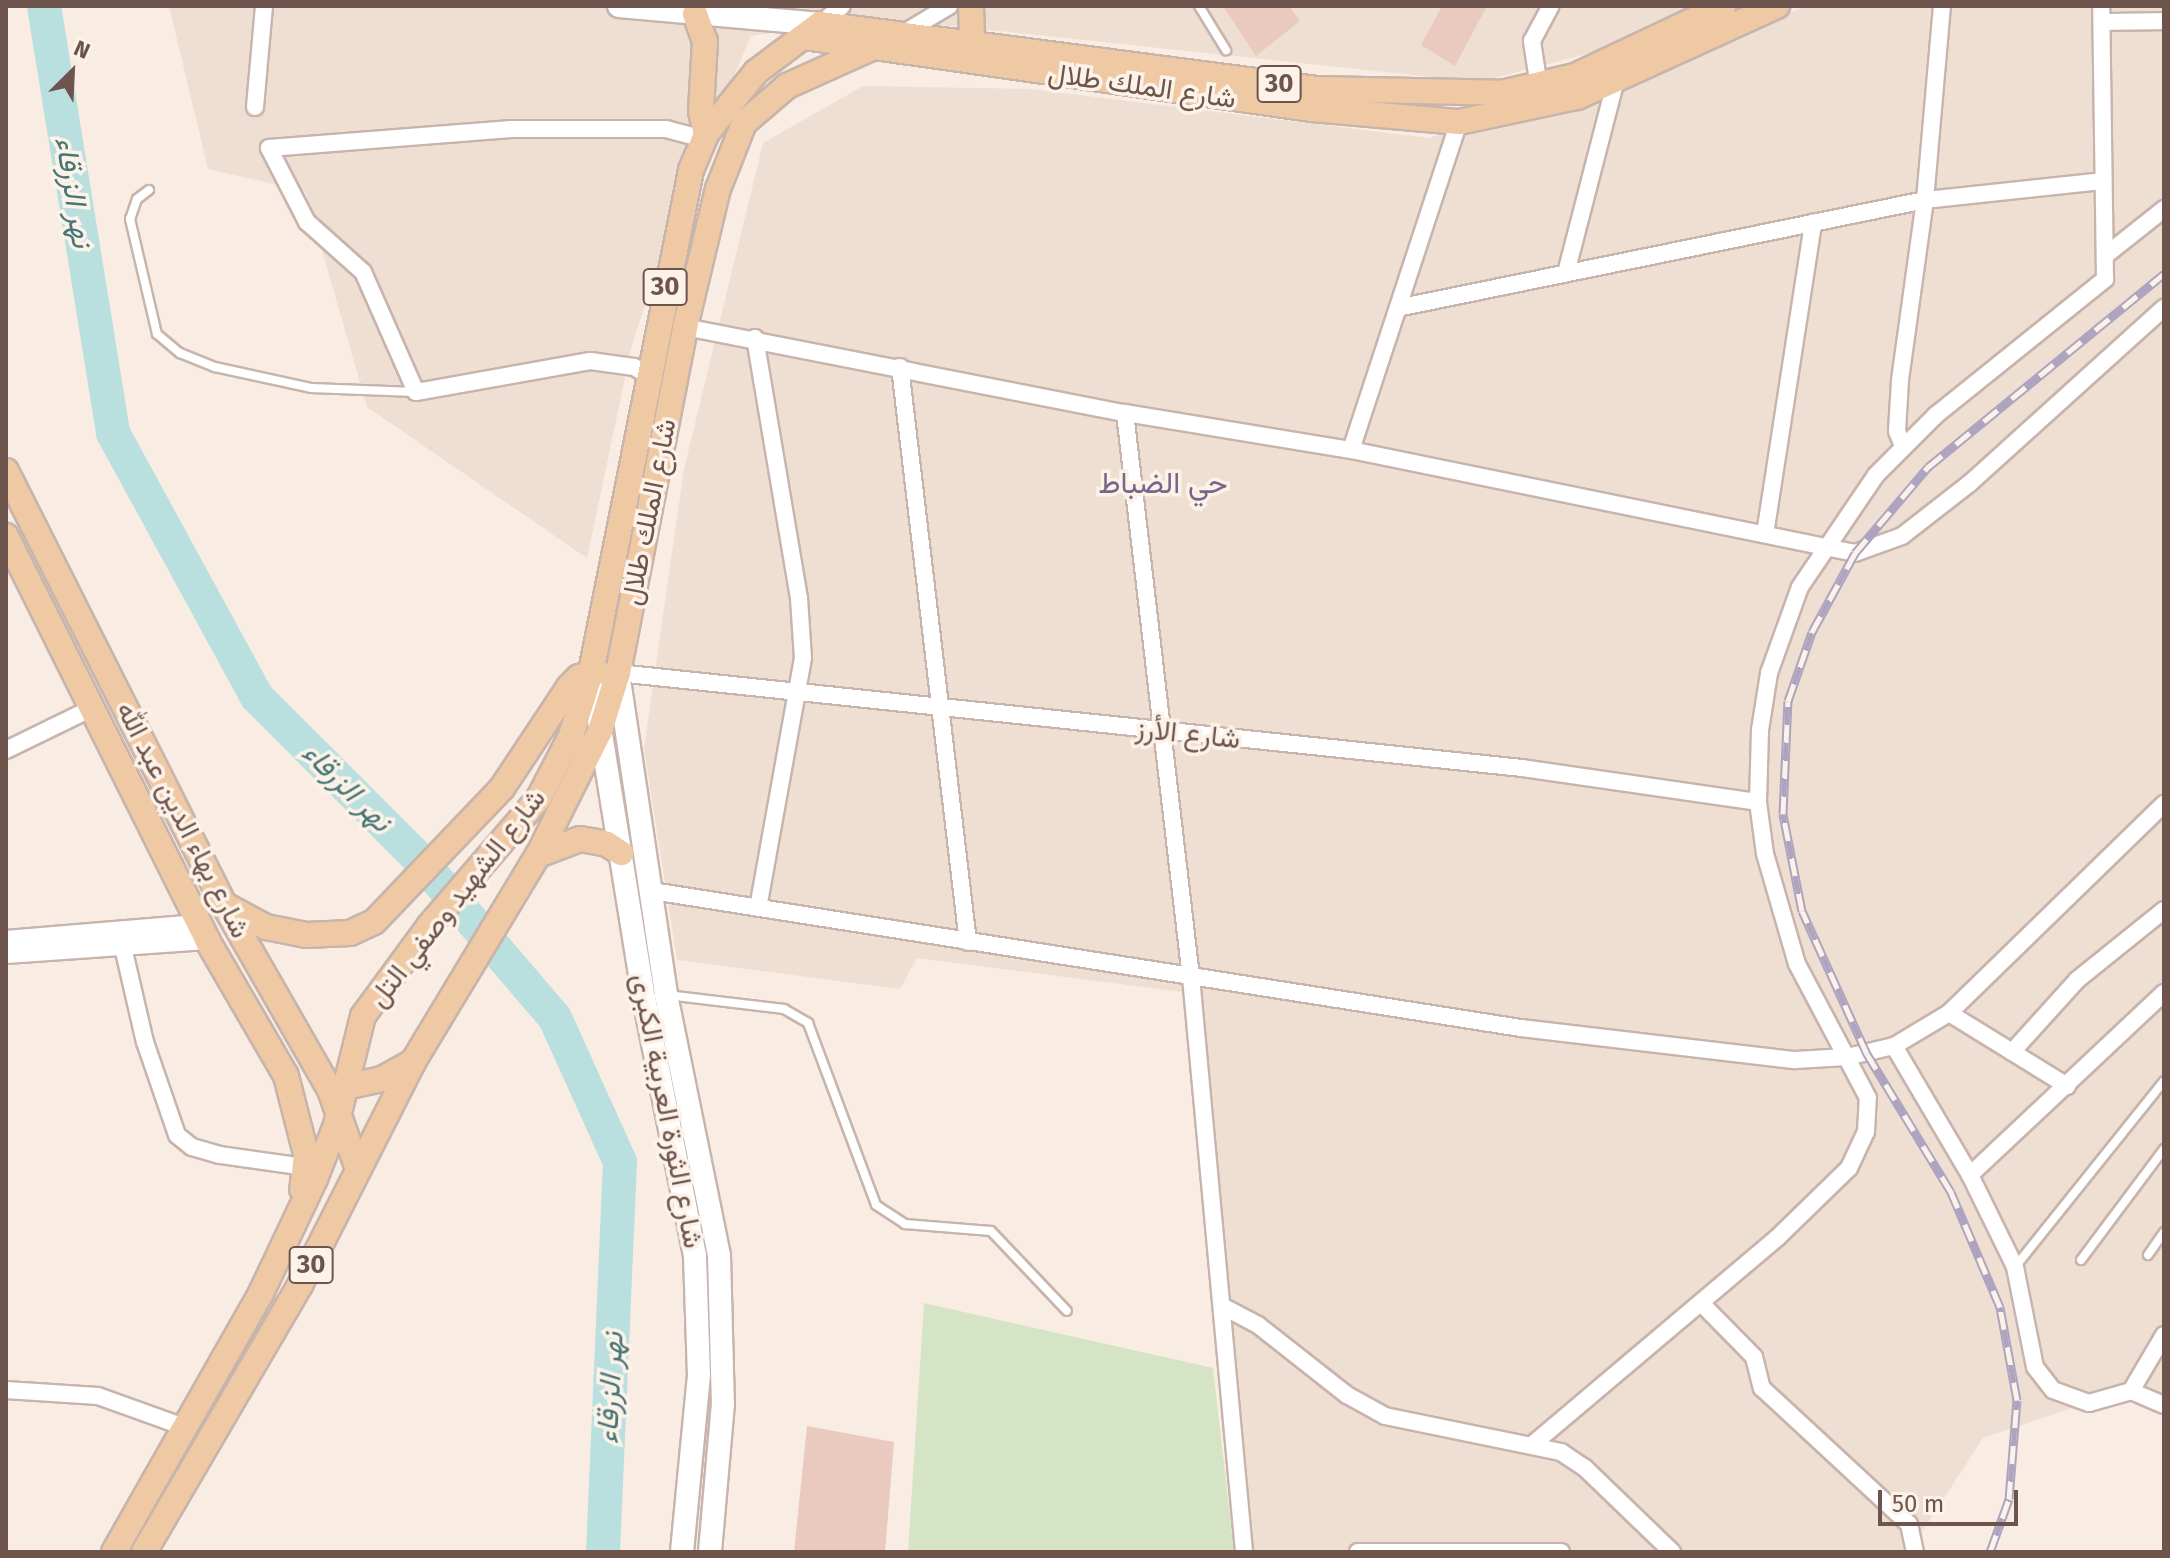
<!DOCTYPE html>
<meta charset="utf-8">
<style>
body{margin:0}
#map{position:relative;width:2170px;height:1558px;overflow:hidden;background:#f9ede3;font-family:"Fira Sans",Vazirmatn,sans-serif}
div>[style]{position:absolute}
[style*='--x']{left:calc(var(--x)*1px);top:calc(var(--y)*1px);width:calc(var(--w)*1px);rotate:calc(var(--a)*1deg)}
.residential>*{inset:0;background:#efded2}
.green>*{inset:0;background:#d5e4c4}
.river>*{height:34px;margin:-17px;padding:0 17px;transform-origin:17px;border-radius:17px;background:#badfdf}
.building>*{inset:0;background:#eacabe}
.roads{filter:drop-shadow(2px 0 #c7b4ac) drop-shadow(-2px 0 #c7b4ac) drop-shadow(0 2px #c7b4ac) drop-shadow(0 -2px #c7b4ac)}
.service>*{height:8px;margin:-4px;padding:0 4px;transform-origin:4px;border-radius:4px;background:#fff}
.minor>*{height:16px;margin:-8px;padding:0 8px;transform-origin:8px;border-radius:8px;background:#fff}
.tertiary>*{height:18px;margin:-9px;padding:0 9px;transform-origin:9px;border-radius:9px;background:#fff}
.secondary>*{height:22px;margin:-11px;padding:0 11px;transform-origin:11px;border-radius:11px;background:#fff}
.primary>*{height:24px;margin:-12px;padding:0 12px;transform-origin:12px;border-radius:12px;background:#efc9a3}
.rail>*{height:9px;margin-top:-4.5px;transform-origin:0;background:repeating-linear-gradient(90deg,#fcf2e8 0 18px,#afa4c0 0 36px);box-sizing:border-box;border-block:2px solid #afa4c0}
span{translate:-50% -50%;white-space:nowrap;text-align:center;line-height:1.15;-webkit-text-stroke:7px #fcf2e8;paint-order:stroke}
.shield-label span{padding:2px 6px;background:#fcf2e8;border:2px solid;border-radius:6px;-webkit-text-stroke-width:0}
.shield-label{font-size:26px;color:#6d544d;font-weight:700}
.street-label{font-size:28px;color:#6d544d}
.water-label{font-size:30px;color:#477677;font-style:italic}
.neighbourhood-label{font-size:30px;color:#78658a}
.frame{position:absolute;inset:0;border:8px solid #6d544d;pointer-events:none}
.north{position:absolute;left:32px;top:32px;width:80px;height:80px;-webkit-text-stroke:6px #fcf2e8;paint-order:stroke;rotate:24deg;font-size:22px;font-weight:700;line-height:32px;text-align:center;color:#6d544d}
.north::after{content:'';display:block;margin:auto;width:28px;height:36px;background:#6d544d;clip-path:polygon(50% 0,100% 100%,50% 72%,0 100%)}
.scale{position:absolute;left:1878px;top:1490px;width:140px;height:36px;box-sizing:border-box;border:4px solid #6d544d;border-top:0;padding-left:10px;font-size:24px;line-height:28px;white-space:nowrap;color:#6d544d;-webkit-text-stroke:6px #fcf2e8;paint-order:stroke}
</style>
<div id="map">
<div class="residential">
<i style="clip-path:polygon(169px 6px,1691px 6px,1601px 50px,1479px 82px,867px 17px,751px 36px,680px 200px,632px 345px,587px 558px,367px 407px,305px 191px,208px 169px)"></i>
<i style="clip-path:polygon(1805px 6px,2164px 6px,2164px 1401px,2132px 1388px,1983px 1438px,1909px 1552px,1246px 1552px,1183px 992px,917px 958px,900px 989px,677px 960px,644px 749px,684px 469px,763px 143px,863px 86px,1031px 89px,1429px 138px,1710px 49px)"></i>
</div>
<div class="green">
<i style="clip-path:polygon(924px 1303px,1213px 1368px,1234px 1552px,908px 1552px)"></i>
</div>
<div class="river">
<i style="--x:44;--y:6;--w:433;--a:80.8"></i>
<i style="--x:113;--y:433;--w:301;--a:61.4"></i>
<i style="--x:257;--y:697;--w:231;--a:45"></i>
<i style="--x:420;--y:860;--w:208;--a:49.5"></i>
<i style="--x:555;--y:1018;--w:158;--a:65.7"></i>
<i style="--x:620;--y:1162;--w:390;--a:92.5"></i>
</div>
<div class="building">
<i style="clip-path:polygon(1223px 6px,1289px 6px,1300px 21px,1256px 56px)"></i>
<i style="clip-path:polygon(1442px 6px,1487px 6px,1455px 66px,1421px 45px)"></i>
<i style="clip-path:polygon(807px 1426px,894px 1442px,885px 1552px,794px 1552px)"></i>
</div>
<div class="roads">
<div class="service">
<i style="--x:1199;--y:6;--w:52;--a:58.5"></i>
<i style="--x:149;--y:190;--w:15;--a:143"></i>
<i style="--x:137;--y:199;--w:21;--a:109"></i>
<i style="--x:130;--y:219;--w:118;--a:76.8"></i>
<i style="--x:157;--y:334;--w:30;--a:40"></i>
<i style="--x:180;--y:353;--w:38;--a:22"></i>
<i style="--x:215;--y:367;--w:98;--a:12.3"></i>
<i style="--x:311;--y:388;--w:104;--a:2.2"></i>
<i style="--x:667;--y:995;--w:118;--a:6.8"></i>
<i style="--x:784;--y:1009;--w:28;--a:30"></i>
<i style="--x:808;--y:1023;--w:194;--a:69.5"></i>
<i style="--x:876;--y:1205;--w:35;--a:33"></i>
<i style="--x:905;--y:1224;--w:86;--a:4.7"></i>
<i style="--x:991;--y:1231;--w:110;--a:46.5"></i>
<i style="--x:2148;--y:1255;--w:28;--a:-55"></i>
<i style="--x:2081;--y:1260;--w:139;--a:-53.2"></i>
<i style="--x:2015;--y:1267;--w:238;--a:-51.3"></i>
</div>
<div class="minor">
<i style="--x:2102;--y:22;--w:62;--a:-0.9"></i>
<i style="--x:820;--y:24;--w:28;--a:-39"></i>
<i style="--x:902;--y:34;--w:55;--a:-30.8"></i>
<i style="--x:1539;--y:87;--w:47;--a:-98.7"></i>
<i style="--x:1532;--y:41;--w:40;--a:-62"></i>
<i style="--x:255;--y:107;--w:101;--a:-84.9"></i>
<i style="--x:2106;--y:255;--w:74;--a:-38.4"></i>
<i style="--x:1566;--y:273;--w:196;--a:-75.5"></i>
<i style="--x:1402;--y:307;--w:534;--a:-11.56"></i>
<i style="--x:1925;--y:200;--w:179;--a:-6.1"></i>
<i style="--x:685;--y:327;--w:448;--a:11.1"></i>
<i style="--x:1125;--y:413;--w:229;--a:9.3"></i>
<i style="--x:1351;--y:450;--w:514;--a:11.55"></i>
<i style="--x:1855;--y:553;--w:50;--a:-19.9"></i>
<i style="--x:1902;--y:536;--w:86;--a:-37.9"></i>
<i style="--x:1970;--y:483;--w:261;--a:-42.1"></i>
<i style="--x:755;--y:338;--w:264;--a:80.4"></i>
<i style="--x:799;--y:598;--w:60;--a:86.2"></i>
<i style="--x:803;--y:658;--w:254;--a:100.2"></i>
<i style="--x:900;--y:367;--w:579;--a:83.26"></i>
<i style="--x:647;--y:375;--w:15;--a:-148"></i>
<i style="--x:634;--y:367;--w:44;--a:-172.2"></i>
<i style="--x:590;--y:361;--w:177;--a:169.9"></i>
<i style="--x:416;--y:392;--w:131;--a:-113.8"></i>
<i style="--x:363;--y:272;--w:75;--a:-138.2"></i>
<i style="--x:307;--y:222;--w:83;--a:-117.2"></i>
<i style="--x:269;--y:148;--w:243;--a:-4.5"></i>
<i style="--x:511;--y:129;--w:155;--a:0"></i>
<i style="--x:666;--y:129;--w:38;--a:15"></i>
<i style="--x:1125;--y:413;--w:568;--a:83.33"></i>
<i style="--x:1191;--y:977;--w:577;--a:84.73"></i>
<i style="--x:1903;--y:446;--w:16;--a:-112"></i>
<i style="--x:1897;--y:431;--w:51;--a:-86.6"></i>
<i style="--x:1900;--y:380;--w:182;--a:-82.1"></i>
<i style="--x:1925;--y:200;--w:195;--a:-85"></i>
<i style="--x:1351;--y:450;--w:345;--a:-71.8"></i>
<i style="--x:1765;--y:534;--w:315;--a:-81.2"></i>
<i style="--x:618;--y:673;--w:909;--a:6"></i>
<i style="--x:1522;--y:768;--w:238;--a:8.2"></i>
<i style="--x:6;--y:750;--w:93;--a:-26"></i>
<i style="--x:652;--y:891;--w:880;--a:8.96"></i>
<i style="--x:1521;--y:1028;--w:276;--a:6.7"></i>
<i style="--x:1795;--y:1060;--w:52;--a:-3.3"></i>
<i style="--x:1847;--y:1057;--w:48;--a:-13.2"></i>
<i style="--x:1894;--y:1046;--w:64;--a:-31"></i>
<i style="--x:1949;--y:1013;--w:300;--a:-44.2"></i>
<i style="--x:120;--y:934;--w:111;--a:77"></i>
<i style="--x:145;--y:1042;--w:98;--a:71"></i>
<i style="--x:177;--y:1135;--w:19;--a:39"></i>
<i style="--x:192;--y:1147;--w:29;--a:16"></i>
<i style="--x:220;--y:1155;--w:86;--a:8"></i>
<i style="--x:1949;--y:1013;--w:139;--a:31.7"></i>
<i style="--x:1894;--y:1046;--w:150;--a:59.5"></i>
<i style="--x:1970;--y:1175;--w:102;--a:63.9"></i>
<i style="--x:2015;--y:1267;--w:102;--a:78.7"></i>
<i style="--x:2035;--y:1367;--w:29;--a:52"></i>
<i style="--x:2053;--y:1390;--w:38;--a:20"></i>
<i style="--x:2089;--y:1403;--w:44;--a:-15.9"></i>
<i style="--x:2131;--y:1391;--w:36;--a:23"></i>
<i style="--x:2012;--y:1052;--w:97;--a:-47.9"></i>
<i style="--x:2077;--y:980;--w:112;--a:-38.8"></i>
<i style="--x:1970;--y:1175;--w:266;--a:-43.2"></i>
<i style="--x:1701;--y:1303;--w:76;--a:45.5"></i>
<i style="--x:1754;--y:1357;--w:32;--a:76"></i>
<i style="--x:1762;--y:1388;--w:200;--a:42.8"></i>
<i style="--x:1909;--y:1524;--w:29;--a:78"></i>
<i style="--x:1222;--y:1306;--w:41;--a:27.8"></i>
<i style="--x:1258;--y:1325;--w:113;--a:38.2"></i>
<i style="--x:1347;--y:1395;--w:43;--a:28.9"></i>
<i style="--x:1385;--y:1416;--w:180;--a:11.6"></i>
<i style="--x:1561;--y:1452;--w:29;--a:34"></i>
<i style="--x:1585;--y:1468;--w:121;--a:44"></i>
<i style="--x:6;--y:1390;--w:92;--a:3.7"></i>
<i style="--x:98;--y:1396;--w:91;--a:19.8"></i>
<i style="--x:2131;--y:1391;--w:65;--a:-59.5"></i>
<i style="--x:1532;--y:1445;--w:321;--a:-40.2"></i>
<i style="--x:1777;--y:1238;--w:100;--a:-44.2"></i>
<i style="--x:1849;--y:1168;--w:40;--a:-65"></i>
<i style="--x:1866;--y:1132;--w:34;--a:-87"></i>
<i style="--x:1868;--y:1098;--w:152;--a:-117.9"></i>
<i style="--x:1797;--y:964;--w:115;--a:-106.2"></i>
<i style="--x:1765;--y:854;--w:52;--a:-97.7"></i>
<i style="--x:1758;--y:802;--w:72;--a:-88.4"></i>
<i style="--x:1760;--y:730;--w:58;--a:-81"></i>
<i style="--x:1769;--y:673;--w:91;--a:-70.2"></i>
<i style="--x:1800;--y:587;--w:135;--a:-55.8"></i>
<i style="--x:1876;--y:475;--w:85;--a:-45"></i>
<i style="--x:1936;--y:415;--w:217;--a:-38.8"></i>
<i style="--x:2105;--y:279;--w:273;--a:-90.8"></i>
<i style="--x:1358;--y:1552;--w:203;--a:0"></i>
</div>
<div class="tertiary">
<i style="--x:6;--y:940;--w:193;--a:-4.8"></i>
<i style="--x:6;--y:954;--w:201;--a:-4"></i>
</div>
<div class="secondary">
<i style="--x:619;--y:6;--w:202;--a:5.1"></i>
<i style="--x:591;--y:672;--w:330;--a:80.8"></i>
<i style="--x:644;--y:998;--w:263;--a:78.8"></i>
<i style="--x:695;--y:1256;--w:119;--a:88.1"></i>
<i style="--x:699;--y:1375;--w:178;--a:95.5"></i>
<i style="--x:618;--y:673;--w:326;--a:81.5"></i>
<i style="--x:666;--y:995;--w:265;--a:78.5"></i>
<i style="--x:719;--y:1255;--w:148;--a:88.5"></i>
<i style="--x:723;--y:1403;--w:150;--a:95"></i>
</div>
<div class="primary">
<i style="--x:971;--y:6;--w:38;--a:88"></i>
<i style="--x:695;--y:14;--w:29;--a:70"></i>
<i style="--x:705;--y:41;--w:70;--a:93.3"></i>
<i style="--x:701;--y:111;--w:24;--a:78"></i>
<i style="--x:804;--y:37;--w:513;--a:8.07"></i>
<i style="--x:1312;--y:109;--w:148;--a:5.1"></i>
<i style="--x:1459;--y:122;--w:121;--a:-12"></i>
<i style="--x:1577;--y:97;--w:220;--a:-24.5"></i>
<i style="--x:6;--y:471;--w:483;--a:63.3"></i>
<i style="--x:223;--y:903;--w:215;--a:60.2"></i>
<i style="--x:330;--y:1090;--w:84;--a:70.5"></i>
<i style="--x:6;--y:536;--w:451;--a:63.5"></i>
<i style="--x:207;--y:940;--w:157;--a:59.8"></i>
<i style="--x:286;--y:1076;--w:81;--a:75.6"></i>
<i style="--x:306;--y:1154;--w:36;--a:96"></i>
<i style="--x:538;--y:855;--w:45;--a:-20.9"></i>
<i style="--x:580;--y:839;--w:27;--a:10"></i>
<i style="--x:607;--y:844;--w:17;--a:33"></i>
<i style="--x:225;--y:905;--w:47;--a:28.2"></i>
<i style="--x:266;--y:927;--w:41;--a:11.3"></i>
<i style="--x:306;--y:935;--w:44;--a:-2.6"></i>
<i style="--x:350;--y:933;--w:26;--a:-25"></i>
<i style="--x:374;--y:922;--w:185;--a:-46.3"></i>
<i style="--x:502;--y:788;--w:121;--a:-56.4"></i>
<i style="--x:569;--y:687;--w:14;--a:-45"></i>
<i style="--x:579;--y:677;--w:20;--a:-15"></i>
<i style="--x:332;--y:1090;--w:51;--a:-12.4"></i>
<i style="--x:382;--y:1079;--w:35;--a:-29"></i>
<i style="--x:114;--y:1552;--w:298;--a:-60.4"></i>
<i style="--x:261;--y:1293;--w:126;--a:-64.7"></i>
<i style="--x:315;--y:1179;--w:58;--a:-68.7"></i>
<i style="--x:336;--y:1125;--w:112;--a:-76.1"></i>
<i style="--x:363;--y:1016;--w:112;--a:-53.7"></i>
<i style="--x:429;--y:926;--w:169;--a:-49.3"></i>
<i style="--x:539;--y:798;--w:70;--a:-62.7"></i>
<i style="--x:571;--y:736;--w:67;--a:-72.6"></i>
<i style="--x:591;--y:672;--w:512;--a:-78.73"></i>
<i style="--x:691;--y:170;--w:39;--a:-67"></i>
<i style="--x:706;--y:134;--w:80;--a:-51.1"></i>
<i style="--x:756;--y:72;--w:80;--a:-36.9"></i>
<i style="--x:820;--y:24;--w:501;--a:7.45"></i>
<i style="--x:1317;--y:89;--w:184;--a:1.2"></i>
<i style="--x:1501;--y:93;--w:76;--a:-12.9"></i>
<i style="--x:1575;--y:76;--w:164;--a:-25.3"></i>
<i style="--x:144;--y:1552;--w:309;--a:-59.7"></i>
<i style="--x:300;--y:1285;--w:250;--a:-63.1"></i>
<i style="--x:413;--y:1062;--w:242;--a:-58.9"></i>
<i style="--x:538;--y:855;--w:139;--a:-63.4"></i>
<i style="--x:600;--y:731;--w:61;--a:-72.8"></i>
<i style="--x:618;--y:673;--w:352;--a:-79"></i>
<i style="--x:685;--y:327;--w:142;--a:-76.6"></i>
<i style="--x:718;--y:189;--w:71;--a:-68.5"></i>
<i style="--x:744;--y:123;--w:57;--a:-40.7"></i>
<i style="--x:787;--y:86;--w:122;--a:-24.2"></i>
</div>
</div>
<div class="rail">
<i style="--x:1990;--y:1552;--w:56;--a:-70.3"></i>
<i style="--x:2009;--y:1499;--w:99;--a:-85.4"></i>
<i style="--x:2017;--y:1400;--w:95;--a:-100.4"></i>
<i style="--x:2000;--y:1307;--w:125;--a:-113.1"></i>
<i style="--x:1951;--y:1192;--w:162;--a:-121.3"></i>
<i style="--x:1867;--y:1054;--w:157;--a:-114.4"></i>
<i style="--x:1802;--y:911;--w:99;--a:-101.1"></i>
<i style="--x:1783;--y:814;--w:113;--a:-87.5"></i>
<i style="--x:1788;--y:701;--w:73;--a:-70.8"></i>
<i style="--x:1812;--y:632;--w:90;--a:-61.4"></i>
<i style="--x:1855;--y:553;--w:113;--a:-49.7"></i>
<i style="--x:1928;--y:467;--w:305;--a:-39.3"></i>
</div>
<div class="shield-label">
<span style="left:1279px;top:84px">30</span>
<span style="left:665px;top:287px">30</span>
<span style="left:311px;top:1265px">30</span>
</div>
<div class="street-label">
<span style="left:1142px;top:86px;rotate:8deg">شارع الملك طلال</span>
<span style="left:649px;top:512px;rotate:-79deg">شارع الملك طلال</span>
<span style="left:1188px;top:734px;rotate:6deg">شارع الأرز</span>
<span style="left:183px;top:820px;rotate:63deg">شارع بهاء الدين عبد الله</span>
<span style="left:457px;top:898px;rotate:-52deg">شارع الشهيد وصفي التل</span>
<span style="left:667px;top:1111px;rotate:79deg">شارع الثورة العربية الكبرى</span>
</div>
<div class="water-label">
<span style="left:74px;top:192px;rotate:81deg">نهر الزرقاء</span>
<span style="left:347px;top:787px;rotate:45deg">نهر الزرقاء</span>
<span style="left:610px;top:1388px;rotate:-87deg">نهر الزرقاء</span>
</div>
<div class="neighbourhood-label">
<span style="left:1163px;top:483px">حي الضباط</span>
</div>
<div class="frame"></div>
<div class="north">N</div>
<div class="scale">50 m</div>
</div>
